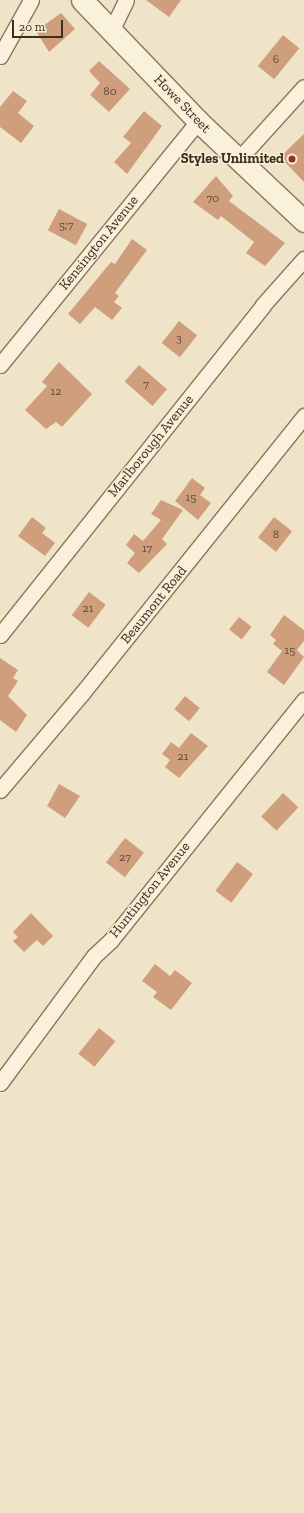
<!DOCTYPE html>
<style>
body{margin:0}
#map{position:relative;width:304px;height:1513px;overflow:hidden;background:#f0e4c8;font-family:"Zilla Slab",serif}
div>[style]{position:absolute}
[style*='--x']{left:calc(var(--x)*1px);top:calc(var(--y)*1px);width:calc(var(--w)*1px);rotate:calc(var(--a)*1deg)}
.building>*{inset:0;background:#cf9f7d;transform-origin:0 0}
.roads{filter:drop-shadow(1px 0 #8d765c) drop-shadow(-1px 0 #8d765c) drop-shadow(0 1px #8d765c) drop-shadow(0 -1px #8d765c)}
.street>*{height:15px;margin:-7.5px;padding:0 7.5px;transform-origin:7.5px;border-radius:7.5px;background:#faf1dc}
.secondary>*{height:21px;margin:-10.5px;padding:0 10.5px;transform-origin:10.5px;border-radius:10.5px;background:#faf1dc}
.dots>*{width:11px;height:11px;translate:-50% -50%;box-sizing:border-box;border:2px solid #f7eed8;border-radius:50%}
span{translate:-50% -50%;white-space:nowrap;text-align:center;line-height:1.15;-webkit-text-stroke:3px #f7eed8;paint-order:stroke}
.number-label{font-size:12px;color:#624a37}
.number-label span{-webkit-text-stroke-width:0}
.street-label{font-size:14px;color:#3d2e20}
.poi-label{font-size:14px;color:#3d2e20;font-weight:700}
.right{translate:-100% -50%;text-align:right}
.scale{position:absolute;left:12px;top:20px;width:51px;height:18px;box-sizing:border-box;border:2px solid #3d2e20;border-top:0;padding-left:5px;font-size:12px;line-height:14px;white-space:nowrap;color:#3d2e20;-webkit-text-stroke:3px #f7eed8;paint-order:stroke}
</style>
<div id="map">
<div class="building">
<i style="clip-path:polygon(146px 0,181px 0,169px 17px)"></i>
<i style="clip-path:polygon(61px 13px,75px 29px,49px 52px,36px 31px)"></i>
<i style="left:283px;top:35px;width:21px;height:40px;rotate:39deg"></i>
<i style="clip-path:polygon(99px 61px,130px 89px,109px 112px,90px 95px,100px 83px,89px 71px)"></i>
<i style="clip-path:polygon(13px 91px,27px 101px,18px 113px,34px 126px,21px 143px,0 127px,0 107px)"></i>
<i style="clip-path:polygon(144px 111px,162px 126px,127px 174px,114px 162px,131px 143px,123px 137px)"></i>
<i style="clip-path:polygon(304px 134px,304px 182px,280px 157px)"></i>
<i style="clip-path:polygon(216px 176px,233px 196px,229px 201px,285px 243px,265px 266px,246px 253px,254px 242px,221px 216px,218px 220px,193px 202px)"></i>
<i style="left:59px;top:209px;width:32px;height:24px;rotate:28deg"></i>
<i style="clip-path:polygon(132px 239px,147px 250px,115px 293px,119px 296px,114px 302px,122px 308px,112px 320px,95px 307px,80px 324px,68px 314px,111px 262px,115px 264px)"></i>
<i style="left:179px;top:321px;width:23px;height:28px;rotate:38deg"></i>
<i style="clip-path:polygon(59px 362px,92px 394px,62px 427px,56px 422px,46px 429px,25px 410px,47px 386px,42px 382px)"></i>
<i style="left:139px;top:365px;width:37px;height:22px;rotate:41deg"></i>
<i style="clip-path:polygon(192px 478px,205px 488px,200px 495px,211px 503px,198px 520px,175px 501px)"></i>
<i style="clip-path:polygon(161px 500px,183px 510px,162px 539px,167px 544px,139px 573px,127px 563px,135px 553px,126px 545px,134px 534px,143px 541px,161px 520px,151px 514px)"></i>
<i style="clip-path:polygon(32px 517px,46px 528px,42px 533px,55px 543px,45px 556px,18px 536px)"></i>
<i style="left:274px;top:517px;width:23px;height:26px;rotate:38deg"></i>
<i style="left:89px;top:592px;width:21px;height:29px;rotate:37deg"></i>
<i style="clip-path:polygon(284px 615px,304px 630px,304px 641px,297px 650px,304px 657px,284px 685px,267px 672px,282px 651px,273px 644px,276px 640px,270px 635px)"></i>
<i style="left:239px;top:617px;width:16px;height:16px;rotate:38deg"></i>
<i style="clip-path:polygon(0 658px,18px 670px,13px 678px,18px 681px,8px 696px,27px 715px,16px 732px,0 720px)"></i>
<i style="left:185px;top:696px;width:19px;height:17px;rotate:39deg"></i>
<i style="clip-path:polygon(191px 733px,208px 746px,179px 778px,165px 767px,170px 760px,162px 754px,171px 742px,179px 748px)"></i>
<i style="clip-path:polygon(59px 784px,80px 796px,65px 818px,47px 806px)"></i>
<i style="left:283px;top:793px;width:21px;height:32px;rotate:43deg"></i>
<i style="left:125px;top:838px;width:24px;height:31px;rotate:38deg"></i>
<i style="left:237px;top:862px;width:20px;height:36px;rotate:37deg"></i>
<i style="clip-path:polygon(31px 913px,53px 936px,43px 946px,37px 940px,24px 952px,13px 941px,18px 937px,13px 932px)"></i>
<i style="clip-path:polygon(155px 964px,170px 976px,175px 970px,192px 983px,171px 1010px,153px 997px,157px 992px,142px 981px)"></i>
<i style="left:99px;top:1028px;width:21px;height:33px;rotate:39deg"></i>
</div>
<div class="roads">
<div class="street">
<i style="--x:111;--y:31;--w:34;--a:-64"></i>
<i style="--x:0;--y:56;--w:64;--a:-61"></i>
<i style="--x:238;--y:160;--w:98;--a:-47.9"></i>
<i style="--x:0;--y:365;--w:314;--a:-50.9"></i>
<i style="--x:0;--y:635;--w:422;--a:-51.4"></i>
<i style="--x:263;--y:305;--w:62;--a:-48.3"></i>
<i style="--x:0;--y:790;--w:128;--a:-49.7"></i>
<i style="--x:83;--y:692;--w:354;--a:-51.3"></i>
<i style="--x:0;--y:1083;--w:158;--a:-53.5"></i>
<i style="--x:94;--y:956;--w:23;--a:-43"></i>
<i style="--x:111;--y:940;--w:308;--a:-51.2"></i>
</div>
<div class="secondary">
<i style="--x:82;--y:0;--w:168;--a:46.2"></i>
<i style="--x:198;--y:121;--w:146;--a:43.3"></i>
</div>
</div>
<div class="dots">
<i style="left:292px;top:159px;background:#9e2a2b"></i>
</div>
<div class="number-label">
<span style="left:276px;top:60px">6</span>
<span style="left:110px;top:92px">80</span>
<span style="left:213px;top:199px">70</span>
<span style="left:66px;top:226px">5;7</span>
<span style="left:179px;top:339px">3</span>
<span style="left:146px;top:385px">7</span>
<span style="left:56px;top:392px">12</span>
<span style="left:191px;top:498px">15</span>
<span style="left:276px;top:535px">8</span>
<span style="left:147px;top:549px">17</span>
<span style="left:88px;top:609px">21</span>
<span style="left:290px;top:651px">15</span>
<span style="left:183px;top:757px">21</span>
<span style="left:125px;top:858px">27</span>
</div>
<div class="street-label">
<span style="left:182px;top:104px;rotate:46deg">Howe Street</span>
<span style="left:99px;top:243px;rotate:-51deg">Kensington Avenue</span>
<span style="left:151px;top:446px;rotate:-51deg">Marlborough Avenue</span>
<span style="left:154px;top:605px;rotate:-51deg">Beaumont Road</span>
<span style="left:150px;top:890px;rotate:-51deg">Huntington Avenue</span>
</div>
<div class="poi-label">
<span class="right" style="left:284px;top:159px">Styles Unlimited</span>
</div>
<div class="scale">20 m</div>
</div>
